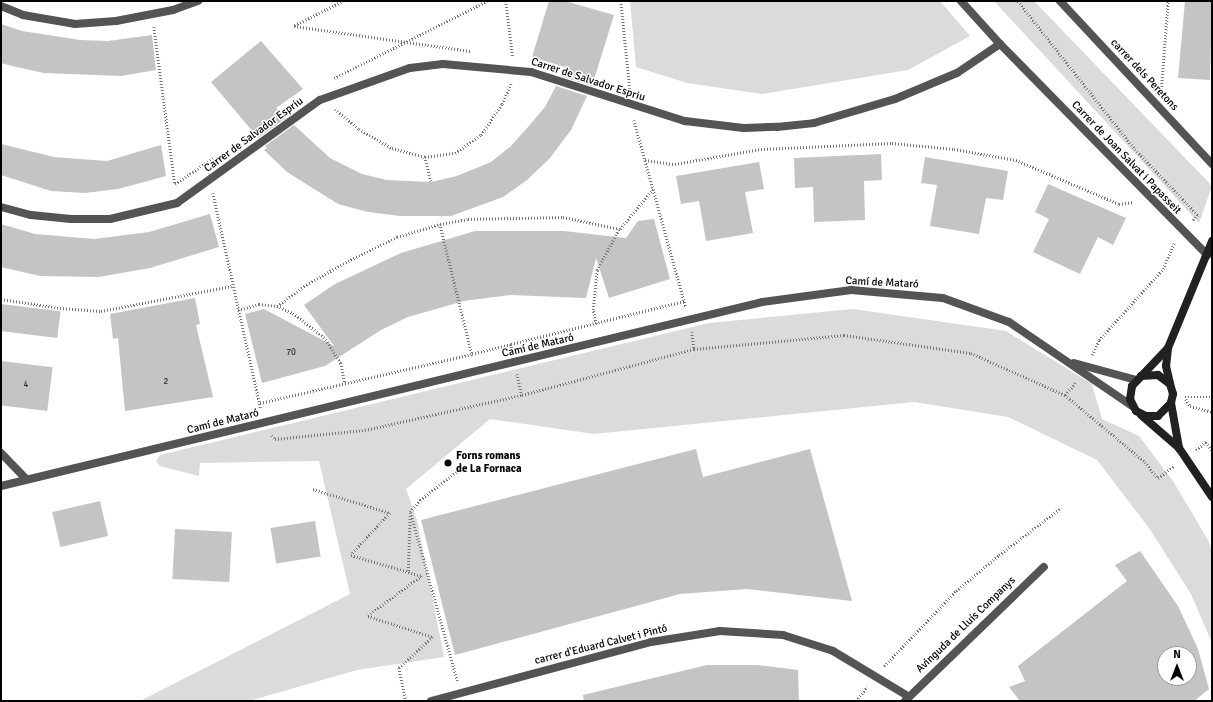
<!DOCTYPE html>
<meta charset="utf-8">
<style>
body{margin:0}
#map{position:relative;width:1213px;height:702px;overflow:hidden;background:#fff;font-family:Signika,sans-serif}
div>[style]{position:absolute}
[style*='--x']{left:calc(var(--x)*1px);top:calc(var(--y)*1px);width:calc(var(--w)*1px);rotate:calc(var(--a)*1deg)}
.green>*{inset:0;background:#dbdbdb}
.building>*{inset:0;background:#c4c4c4;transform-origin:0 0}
.path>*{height:2.5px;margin-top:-1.25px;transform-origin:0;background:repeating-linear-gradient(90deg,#767676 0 1px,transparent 0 3px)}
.street>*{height:8px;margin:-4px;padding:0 4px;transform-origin:4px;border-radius:4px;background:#545454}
.secondary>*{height:8px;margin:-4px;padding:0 4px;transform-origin:4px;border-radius:4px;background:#212121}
.dots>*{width:11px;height:11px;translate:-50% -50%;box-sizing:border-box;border:2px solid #fff;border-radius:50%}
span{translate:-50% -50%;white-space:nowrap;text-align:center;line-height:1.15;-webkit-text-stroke:3px #fff;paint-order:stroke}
.number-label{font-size:9px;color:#313131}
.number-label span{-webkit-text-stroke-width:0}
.street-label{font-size:11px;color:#000}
.poi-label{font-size:11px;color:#000;font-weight:700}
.left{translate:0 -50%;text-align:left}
.frame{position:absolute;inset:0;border:2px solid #000;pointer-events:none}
.north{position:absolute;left:1157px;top:646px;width:40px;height:40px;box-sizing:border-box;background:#fff;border:1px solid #999;border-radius:50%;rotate:0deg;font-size:11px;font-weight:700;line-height:16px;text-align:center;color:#000}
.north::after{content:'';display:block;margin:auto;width:14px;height:18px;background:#000;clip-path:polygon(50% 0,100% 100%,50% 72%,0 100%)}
</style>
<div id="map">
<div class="green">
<i style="clip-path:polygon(630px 1px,940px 1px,970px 36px,908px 70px,762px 94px,687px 83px,636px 67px)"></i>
<i style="clip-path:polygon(994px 1px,1034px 1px,1212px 186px,1199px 223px)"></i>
<i style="clip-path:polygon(853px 309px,1006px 331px,1092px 384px,1102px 419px,1139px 436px,1173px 481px,1208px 540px,1212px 550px,1212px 643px,1191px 594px,1149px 528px,1097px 460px,1008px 417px,914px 402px,594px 434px,490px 419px,406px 489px,417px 520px,444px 657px,357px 670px,249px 701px,140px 701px,350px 594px,319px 461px,200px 463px,199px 476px,160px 466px,156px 461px,160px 455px,709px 323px)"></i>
</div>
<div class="building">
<i style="clip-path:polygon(549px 1px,565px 1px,614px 15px,592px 86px,561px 76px,565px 67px,532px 57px)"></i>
<i style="clip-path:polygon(1185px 1px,1212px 1px,1210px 80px,1178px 78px)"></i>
<i style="clip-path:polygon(1px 24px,22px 31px,80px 40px,108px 41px,152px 35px,156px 70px,121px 76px,44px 73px,12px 66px,1px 63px)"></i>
<i style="clip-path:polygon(261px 41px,303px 89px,276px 108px,286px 118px,258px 138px,211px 82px)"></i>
<i style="clip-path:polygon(556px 86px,587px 96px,571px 130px,550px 158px,527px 180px,503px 197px,451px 216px,400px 216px,368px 212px,338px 204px,287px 172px,264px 150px,267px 148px,265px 146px,294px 125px,330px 158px,362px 174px,387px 180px,431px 182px,457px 176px,491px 162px,511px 146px,528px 127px,545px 107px)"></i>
<i style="clip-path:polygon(1px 144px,54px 157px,107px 161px,161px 145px,166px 176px,118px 189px,85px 193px,51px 191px,1px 175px)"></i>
<i style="clip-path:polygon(881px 154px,882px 180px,864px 181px,865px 220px,814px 222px,813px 187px,795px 188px,794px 158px)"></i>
<i style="clip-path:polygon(925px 157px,1008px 171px,1003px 200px,986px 198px,979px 234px,930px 226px,937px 185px,921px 183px)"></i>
<i style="clip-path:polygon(759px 162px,764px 189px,745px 192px,753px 233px,706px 241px,699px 201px,681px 204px,676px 176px)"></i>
<i style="clip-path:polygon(1048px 184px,1126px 218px,1113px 245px,1098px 237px,1080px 274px,1033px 252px,1049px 219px,1035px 212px)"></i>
<i style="clip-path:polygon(210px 214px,219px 247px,150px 268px,99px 277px,40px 276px,1px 267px,1px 224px,35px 234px,94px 239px,149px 232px)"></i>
<i style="clip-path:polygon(654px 219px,670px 279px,609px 298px,596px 258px,586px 298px,510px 295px,464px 301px,408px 317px,381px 330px,325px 366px,262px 383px,245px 314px,264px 309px,334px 346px,304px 305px,335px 284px,401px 253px,475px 231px,564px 231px,626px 238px,638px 221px)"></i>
<i style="clip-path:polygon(195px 298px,200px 324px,196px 325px,213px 397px,125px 411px,118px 338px,113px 339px,110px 314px)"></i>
<i style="left:1px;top:304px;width:60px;height:27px;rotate:7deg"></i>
<i style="left:1px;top:361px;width:52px;height:44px;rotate:7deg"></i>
<i style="clip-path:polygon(696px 449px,703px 477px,810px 449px,852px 601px,747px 589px,680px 594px,455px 655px,421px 520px)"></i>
<i style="left:100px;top:501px;width:36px;height:49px;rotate:77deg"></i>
<i style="left:315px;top:521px;width:36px;height:45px;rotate:81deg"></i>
<i style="left:175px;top:529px;width:57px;height:50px;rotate:3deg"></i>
<i style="clip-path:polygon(evenodd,1140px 551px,1178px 606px,1198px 649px,1209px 689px,1194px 701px,1020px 701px,1009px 687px,1025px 681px,1018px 666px,1127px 581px,1115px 565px,1140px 551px,1165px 654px,1189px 654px,1189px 678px,1165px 678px,1165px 654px)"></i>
<i style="clip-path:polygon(707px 665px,757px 665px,798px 670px,799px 701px,584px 701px,583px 695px)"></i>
</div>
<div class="path">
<i style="--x:344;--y:1;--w:56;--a:153.4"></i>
<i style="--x:294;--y:26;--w:178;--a:8.1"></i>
<i style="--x:506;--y:1;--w:57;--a:83"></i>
<i style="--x:621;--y:1;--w:88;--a:84.2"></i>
<i style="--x:1018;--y:1;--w:189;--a:51.7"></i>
<i style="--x:1135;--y:149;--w:91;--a:46.3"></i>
<i style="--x:1198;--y:215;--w:8;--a:130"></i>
<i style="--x:154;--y:27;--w:159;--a:82.4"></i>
<i style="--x:334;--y:78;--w:171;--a:-26.7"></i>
<i style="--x:1161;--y:90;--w:89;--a:-85.5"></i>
<i style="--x:335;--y:109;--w:31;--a:40"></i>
<i style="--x:359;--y:129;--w:38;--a:30"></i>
<i style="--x:392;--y:148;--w:34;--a:15"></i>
<i style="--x:425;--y:157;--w:30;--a:-8"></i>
<i style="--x:455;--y:153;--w:32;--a:-35"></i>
<i style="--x:481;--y:135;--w:37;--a:-56"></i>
<i style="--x:502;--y:104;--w:22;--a:-66"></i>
<i style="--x:634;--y:120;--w:195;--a:74.5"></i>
<i style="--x:425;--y:157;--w:25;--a:76"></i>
<i style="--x:645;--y:160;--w:30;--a:8"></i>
<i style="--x:675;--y:164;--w:87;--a:-9.9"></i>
<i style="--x:761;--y:149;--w:131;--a:-2.6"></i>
<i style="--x:892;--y:143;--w:62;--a:5.5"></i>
<i style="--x:954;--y:149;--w:63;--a:10.1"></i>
<i style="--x:1016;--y:160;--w:112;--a:23.1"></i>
<i style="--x:1119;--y:204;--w:14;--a:-8"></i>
<i style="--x:175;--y:184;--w:46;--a:-34.4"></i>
<i style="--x:213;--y:193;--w:221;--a:77.5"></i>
<i style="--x:440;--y:224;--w:134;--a:76.2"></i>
<i style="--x:472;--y:354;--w:40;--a:-14.4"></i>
<i style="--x:511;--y:344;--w:6;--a:81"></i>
<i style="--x:1;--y:299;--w:60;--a:8.7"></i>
<i style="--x:60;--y:308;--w:41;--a:4.2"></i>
<i style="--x:101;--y:311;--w:133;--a:-10.8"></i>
<i style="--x:277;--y:306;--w:39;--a:-36"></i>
<i style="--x:309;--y:283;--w:45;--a:-29.4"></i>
<i style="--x:348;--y:261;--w:55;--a:-26.1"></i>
<i style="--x:397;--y:237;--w:45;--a:-16.8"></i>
<i style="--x:440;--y:224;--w:28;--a:-10"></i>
<i style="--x:468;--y:219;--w:95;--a:-1.2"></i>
<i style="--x:563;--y:217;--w:58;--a:11.9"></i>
<i style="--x:620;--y:229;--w:52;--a:-50.5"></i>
<i style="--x:238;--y:310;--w:22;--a:-16"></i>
<i style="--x:259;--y:304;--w:18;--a:6"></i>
<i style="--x:277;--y:306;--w:17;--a:24"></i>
<i style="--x:293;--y:313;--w:39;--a:38"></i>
<i style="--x:324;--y:337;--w:31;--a:57"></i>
<i style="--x:341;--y:363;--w:21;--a:79"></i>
<i style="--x:596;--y:324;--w:14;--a:-102"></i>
<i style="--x:593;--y:310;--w:40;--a:-84.3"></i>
<i style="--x:597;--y:270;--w:47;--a:-61.8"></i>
<i style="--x:692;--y:332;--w:17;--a:83"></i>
<i style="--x:511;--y:344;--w:179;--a:-13.9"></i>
<i style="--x:1092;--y:355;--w:17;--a:-65"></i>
<i style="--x:1099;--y:340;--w:96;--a:-48"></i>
<i style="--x:1163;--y:269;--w:28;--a:-67"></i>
<i style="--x:517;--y:374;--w:22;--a:77"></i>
<i style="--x:1065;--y:395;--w:16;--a:-50"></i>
<i style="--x:1185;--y:397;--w:27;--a:0"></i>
<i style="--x:1186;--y:399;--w:8;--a:60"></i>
<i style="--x:1190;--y:406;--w:23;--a:15"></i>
<i style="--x:260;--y:403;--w:218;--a:-13"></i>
<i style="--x:272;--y:435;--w:5;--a:53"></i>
<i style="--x:275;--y:439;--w:90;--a:-5.7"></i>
<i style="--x:365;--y:430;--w:161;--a:-12.6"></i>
<i style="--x:522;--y:395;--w:178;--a:-15"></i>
<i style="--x:694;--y:349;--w:151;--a:-5.3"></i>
<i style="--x:844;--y:335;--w:128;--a:8.1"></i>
<i style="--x:971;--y:353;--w:103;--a:24.1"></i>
<i style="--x:1065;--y:395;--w:104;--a:39.9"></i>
<i style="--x:1145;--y:462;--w:21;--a:51"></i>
<i style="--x:1158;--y:478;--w:20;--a:-37"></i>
<i style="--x:1196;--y:450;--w:13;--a:-39"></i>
<i style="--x:1206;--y:442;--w:11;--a:56"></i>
<i style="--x:313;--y:489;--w:81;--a:17.3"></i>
<i style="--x:390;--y:513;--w:57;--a:132.9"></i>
<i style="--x:351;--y:555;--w:74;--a:16.5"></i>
<i style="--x:422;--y:576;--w:67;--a:143.5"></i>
<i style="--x:368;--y:616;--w:68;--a:17.9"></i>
<i style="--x:433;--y:637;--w:46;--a:137.6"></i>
<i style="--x:399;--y:668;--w:34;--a:78"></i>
<i style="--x:408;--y:571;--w:57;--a:-88"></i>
<i style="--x:884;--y:666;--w:104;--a:-46.2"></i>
<i style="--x:956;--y:591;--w:56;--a:-39.9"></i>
<i style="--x:999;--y:555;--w:78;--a:-37.2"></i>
<i style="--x:457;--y:681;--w:175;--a:-105.5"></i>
<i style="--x:410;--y:512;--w:16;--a:-50"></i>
<i style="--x:420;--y:500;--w:51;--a:-37.8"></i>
<i style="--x:856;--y:701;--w:18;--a:-52"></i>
</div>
<div class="street">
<i style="--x:961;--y:1;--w:58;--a:47.8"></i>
<i style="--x:1000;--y:44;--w:296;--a:45.5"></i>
<i style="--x:1060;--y:1;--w:223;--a:47"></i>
<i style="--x:1;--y:6;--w:24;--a:22"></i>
<i style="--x:23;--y:15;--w:53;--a:9.8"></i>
<i style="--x:75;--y:24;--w:41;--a:-4.2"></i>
<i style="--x:116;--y:21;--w:58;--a:-10.9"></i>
<i style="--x:173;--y:10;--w:27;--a:-20"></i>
<i style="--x:1;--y:207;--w:31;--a:15"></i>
<i style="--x:31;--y:215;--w:40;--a:5.7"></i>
<i style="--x:71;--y:219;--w:39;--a:0"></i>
<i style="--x:110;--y:219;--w:69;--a:-13.4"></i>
<i style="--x:177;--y:203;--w:176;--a:-35.8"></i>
<i style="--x:320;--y:100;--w:96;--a:-19.6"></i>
<i style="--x:410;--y:68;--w:33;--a:-7"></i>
<i style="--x:443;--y:64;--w:88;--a:5.2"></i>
<i style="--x:531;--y:72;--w:162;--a:17.7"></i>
<i style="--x:685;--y:121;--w:59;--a:6.8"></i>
<i style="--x:744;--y:128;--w:33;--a:-2"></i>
<i style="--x:777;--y:127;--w:37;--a:-6"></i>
<i style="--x:814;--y:123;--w:84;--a:-16.5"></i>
<i style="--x:895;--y:99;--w:67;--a:-22.8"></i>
<i style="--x:957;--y:73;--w:52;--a:-34"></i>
<i style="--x:1074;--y:363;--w:64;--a:15.3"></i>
<i style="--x:1;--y:453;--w:36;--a:46"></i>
<i style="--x:1;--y:486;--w:783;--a:-13.59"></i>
<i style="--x:762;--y:302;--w:90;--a:-7.7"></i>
<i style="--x:851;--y:290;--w:92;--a:5"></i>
<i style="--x:943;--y:298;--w:70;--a:20"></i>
<i style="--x:1009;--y:322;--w:149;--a:34.3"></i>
<i style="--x:431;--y:701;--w:228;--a:-15"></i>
<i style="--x:651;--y:642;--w:70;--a:-9.1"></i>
<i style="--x:720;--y:631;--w:63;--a:3.6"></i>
<i style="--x:783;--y:635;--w:52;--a:17.7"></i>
<i style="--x:833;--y:651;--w:87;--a:31"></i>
<i style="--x:905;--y:701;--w:193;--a:-44"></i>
</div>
<div class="secondary">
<i style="--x:1168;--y:348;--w:18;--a:96"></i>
<i style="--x:1166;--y:366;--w:18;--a:77"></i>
<i style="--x:1141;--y:376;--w:17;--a:-3"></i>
<i style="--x:1158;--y:375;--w:15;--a:37"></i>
<i style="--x:1170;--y:384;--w:10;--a:73"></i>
<i style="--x:1173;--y:394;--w:9;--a:103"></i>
<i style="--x:1171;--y:403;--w:18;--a:135"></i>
<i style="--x:1158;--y:416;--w:12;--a:180"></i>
<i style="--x:1146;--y:416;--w:11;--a:-153"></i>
<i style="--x:1136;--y:411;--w:13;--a:-117"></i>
<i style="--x:1130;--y:399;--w:13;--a:-81"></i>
<i style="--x:1132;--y:386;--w:52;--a:-46.5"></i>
<i style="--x:1168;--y:348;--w:116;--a:-67.6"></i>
<i style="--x:1171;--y:403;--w:46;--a:79.9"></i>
<i style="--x:1141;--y:415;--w:50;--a:41"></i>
<i style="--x:1179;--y:448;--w:59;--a:56"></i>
</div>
<div class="dots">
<i style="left:448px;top:463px;background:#000"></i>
</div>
<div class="number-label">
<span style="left:291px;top:353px">70</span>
<span style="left:166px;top:382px">2</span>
<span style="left:26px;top:385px">4</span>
</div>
<div class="street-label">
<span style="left:1144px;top:75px;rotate:47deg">carrer dels Peretons</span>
<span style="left:588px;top:80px;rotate:18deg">Carrer de Salvador Espriu</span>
<span style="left:254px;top:135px;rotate:-36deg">Carrer de Salvador Espriu</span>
<span style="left:1126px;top:158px;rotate:46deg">Carrer de Joan Salvat i Papasseit</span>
<span style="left:882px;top:283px;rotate:3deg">Camí de Mataró</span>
<span style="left:538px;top:346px;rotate:-13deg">Camí de Mataró</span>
<span style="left:223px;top:422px;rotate:-14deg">Camí de Mataró</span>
<span style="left:966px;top:625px;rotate:-44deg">Avinguda de Lluís Companys</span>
<span style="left:601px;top:645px;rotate:-14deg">carrer d'Eduard Calvet i Pintó</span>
</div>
<div class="poi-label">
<span class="left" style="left:456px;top:463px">Forns romans<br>de La Fornaca</span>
</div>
<div class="frame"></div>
<div class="north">N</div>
</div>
